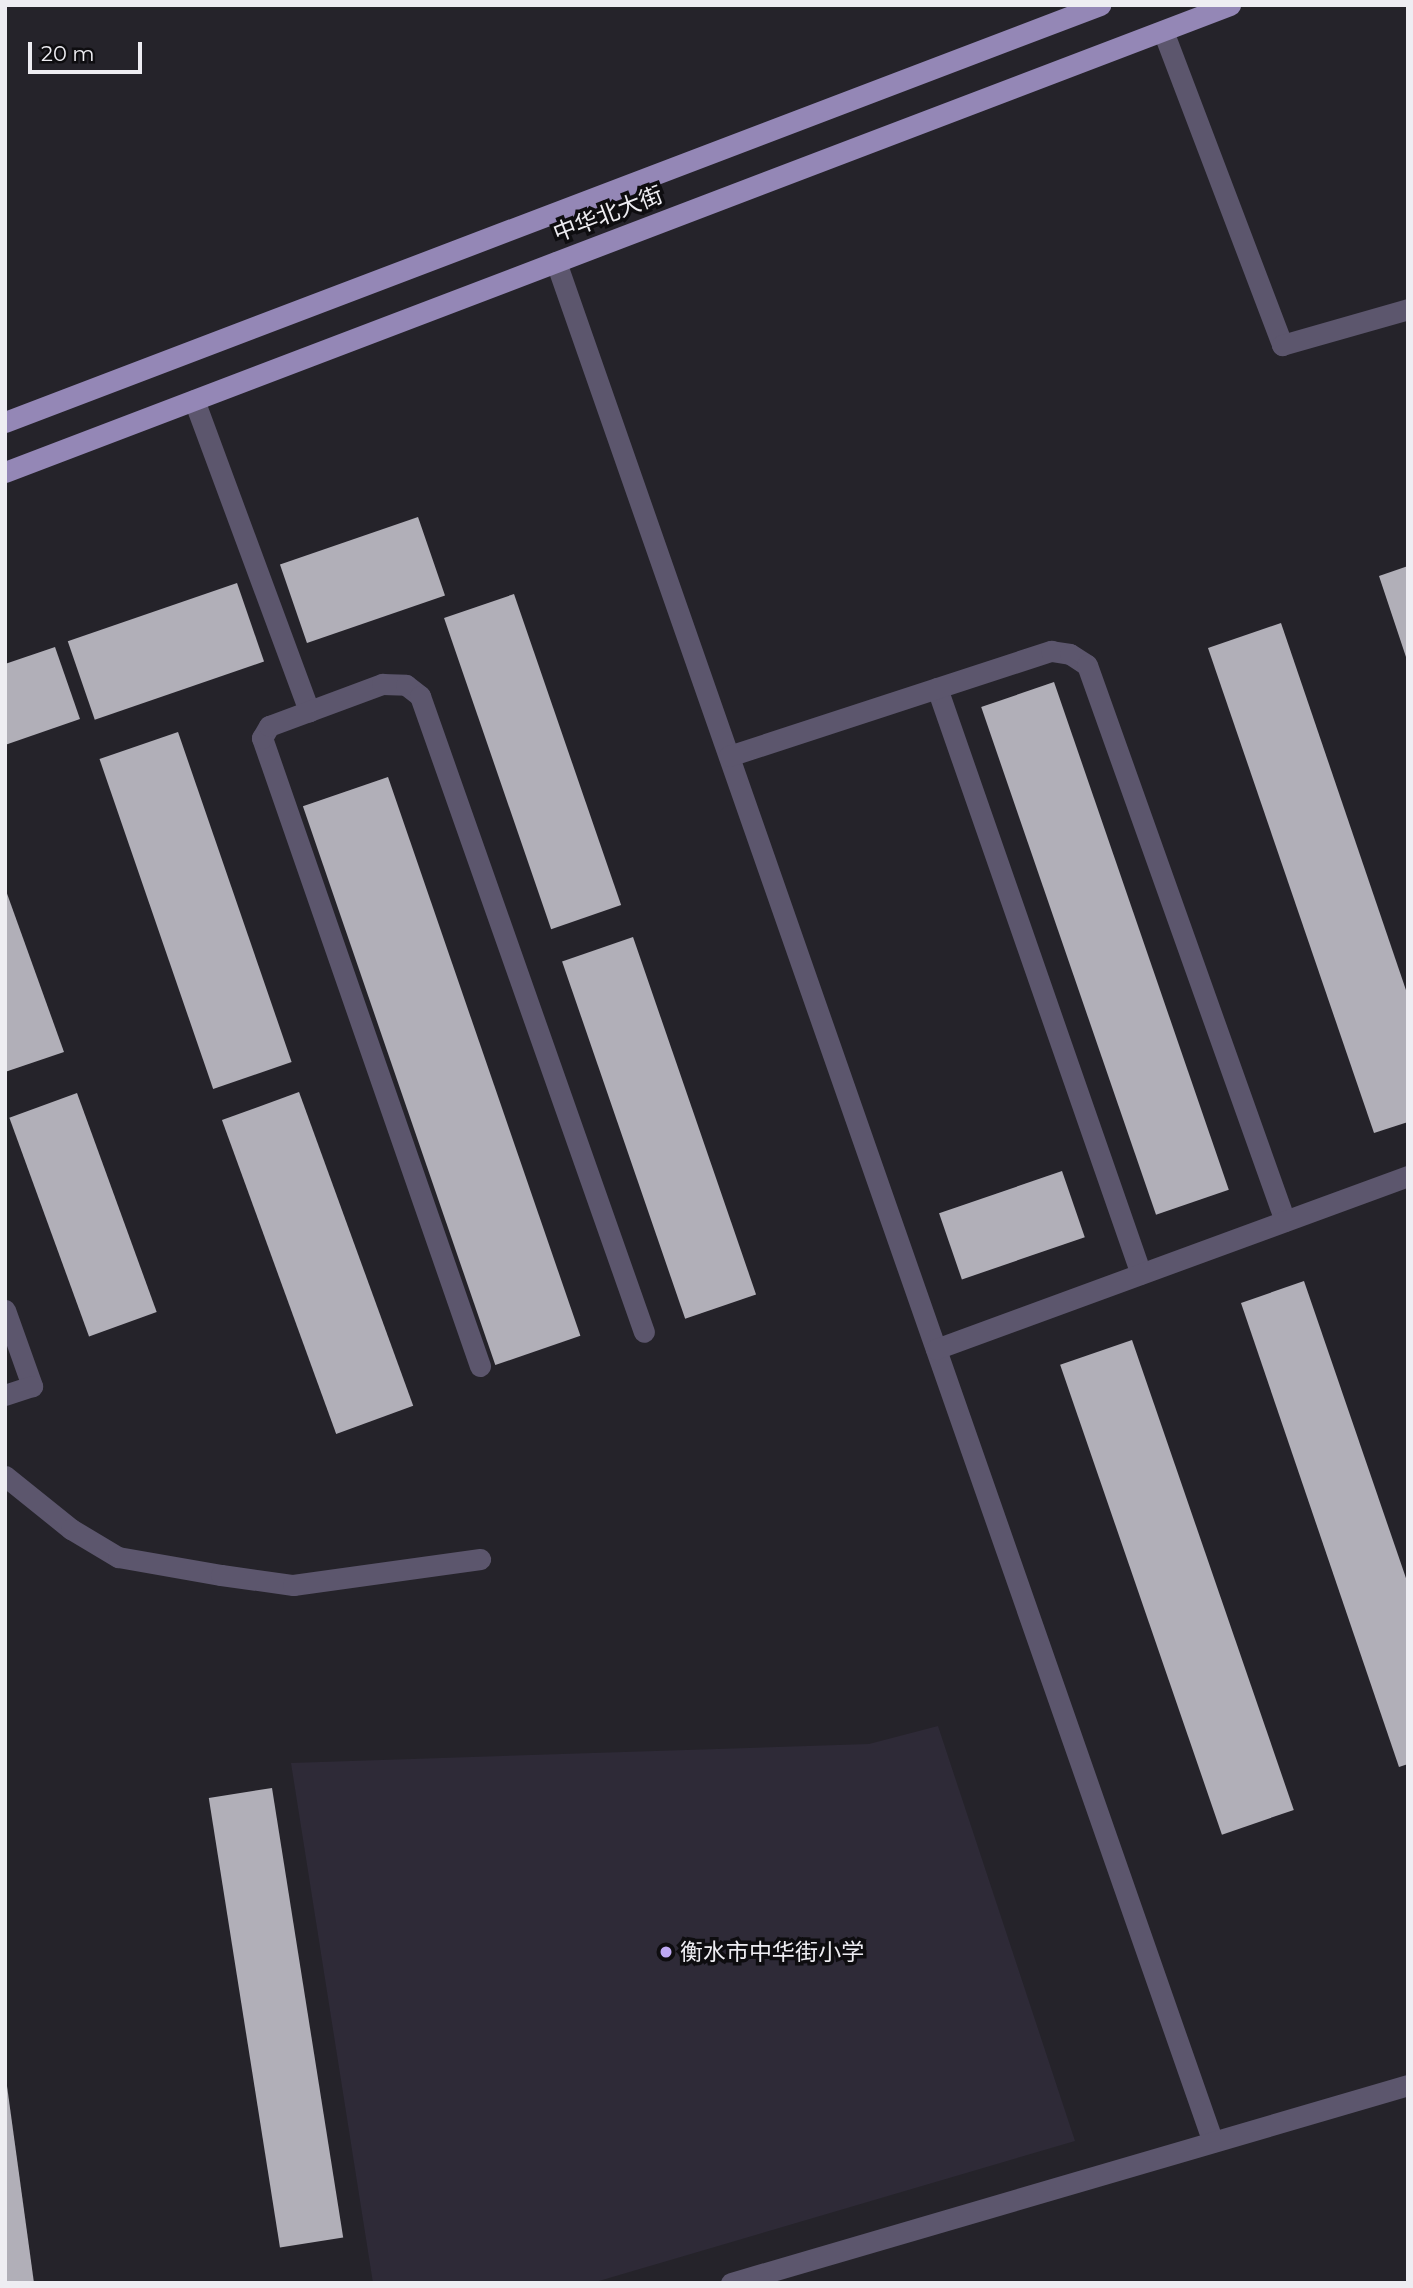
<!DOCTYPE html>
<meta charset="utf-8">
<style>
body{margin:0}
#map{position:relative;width:1413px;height:2288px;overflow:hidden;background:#25232a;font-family:Montserrat,"Noto Sans SC",sans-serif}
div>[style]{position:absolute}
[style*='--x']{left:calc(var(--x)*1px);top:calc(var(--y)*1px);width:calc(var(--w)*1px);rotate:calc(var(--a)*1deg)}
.built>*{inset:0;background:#2e2a37}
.building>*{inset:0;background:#b1afb8;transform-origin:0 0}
.minor>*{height:21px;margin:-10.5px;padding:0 10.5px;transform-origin:10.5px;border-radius:10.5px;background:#5c566d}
.major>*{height:21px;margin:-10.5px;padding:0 10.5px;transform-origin:10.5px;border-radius:10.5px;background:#9487b6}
.dots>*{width:19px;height:19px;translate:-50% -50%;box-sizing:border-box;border:4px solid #0e0d10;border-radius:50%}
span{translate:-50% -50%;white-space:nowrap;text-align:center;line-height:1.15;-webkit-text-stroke:7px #0e0d10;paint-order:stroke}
.street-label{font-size:23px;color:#eeedf2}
.poi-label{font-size:23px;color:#eeedf2}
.left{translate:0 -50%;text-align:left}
.frame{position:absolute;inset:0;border:7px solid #eeedf2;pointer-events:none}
.scale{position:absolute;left:28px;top:42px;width:114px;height:32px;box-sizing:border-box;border:4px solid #eeedf2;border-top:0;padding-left:9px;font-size:21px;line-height:24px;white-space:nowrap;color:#eeedf2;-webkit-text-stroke:5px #0e0d10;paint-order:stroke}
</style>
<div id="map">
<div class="built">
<i style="clip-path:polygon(938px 1726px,1075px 2141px,592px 2283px,373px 2283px,291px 1763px,869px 1744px)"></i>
</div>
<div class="building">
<i style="left:418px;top:517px;width:83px;height:146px;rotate:71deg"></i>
<i style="clip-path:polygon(1408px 566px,1408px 660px,1407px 660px,1379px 576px)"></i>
<i style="left:237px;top:583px;width:83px;height:179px;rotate:71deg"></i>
<i style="left:514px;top:594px;width:329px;height:74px;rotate:71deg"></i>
<i style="clip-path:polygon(1281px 623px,1408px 996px,1408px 1122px,1374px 1133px,1208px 648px)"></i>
<i style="clip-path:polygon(55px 647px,80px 719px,5px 745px,5px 664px)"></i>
<i style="left:1054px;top:682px;width:537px;height:77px;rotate:71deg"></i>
<i style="left:178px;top:732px;width:349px;height:83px;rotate:71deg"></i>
<i style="left:388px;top:777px;width:591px;height:90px;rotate:71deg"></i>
<i style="clip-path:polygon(5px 888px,64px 1052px,5px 1072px)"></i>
<i style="left:633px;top:937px;width:378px;height:75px;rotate:71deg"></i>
<i style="left:299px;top:1092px;width:334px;height:82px;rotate:70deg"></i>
<i style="left:77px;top:1093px;width:233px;height:72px;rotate:70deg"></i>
<i style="left:1062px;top:1171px;width:70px;height:130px;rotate:71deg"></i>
<i style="clip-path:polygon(1304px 1281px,1408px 1584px,1408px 1764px,1399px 1767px,1241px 1303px)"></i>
<i style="left:1132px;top:1340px;width:497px;height:76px;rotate:71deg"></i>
<i style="left:272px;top:1788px;width:455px;height:64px;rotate:81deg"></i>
<i style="clip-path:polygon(5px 2086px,7px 2086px,34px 2283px,5px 2283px)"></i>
</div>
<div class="minor">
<i style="--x:1163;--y:31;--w:336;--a:69.2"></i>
<i style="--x:1282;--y:345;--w:131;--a:-15.9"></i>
<i style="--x:556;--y:262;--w:1991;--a:70.74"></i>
<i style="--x:194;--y:400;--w:332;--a:69.7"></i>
<i style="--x:937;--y:688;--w:620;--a:70.81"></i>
<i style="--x:729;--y:756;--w:339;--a:-18.1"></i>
<i style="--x:1051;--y:651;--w:19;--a:9"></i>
<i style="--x:1070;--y:654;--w:20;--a:33"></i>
<i style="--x:1087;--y:665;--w:590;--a:70.4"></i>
<i style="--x:5;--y:1310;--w:81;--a:70.4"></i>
<i style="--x:32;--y:1386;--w:28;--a:162"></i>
<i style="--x:936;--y:1349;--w:503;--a:-20.13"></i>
<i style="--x:480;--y:1366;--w:665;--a:-109.14"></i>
<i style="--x:262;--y:738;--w:14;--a:-60"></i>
<i style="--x:269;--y:726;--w:121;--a:-20.4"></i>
<i style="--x:382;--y:684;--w:24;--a:2"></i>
<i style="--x:406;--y:685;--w:18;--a:38"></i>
<i style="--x:420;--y:696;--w:674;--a:70.6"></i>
<i style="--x:5;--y:1476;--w:85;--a:38.8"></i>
<i style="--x:71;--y:1529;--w:55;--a:30.8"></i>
<i style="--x:118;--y:1557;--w:105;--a:9.9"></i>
<i style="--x:221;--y:1575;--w:73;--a:7.9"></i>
<i style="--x:293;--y:1585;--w:189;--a:-7.9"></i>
<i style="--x:731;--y:2283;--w:705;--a:-16.3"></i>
</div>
<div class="major">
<i style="--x:5;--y:422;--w:1172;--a:-20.85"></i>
<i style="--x:5;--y:472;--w:1311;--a:-20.87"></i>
</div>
<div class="dots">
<i style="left:666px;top:1952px;background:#bfa9f4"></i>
</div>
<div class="street-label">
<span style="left:608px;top:214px;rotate:-21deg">中华北大街</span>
</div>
<div class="poi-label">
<span class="left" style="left:680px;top:1952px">衡水市中华街小学</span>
</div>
<div class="frame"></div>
<div class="scale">20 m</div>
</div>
